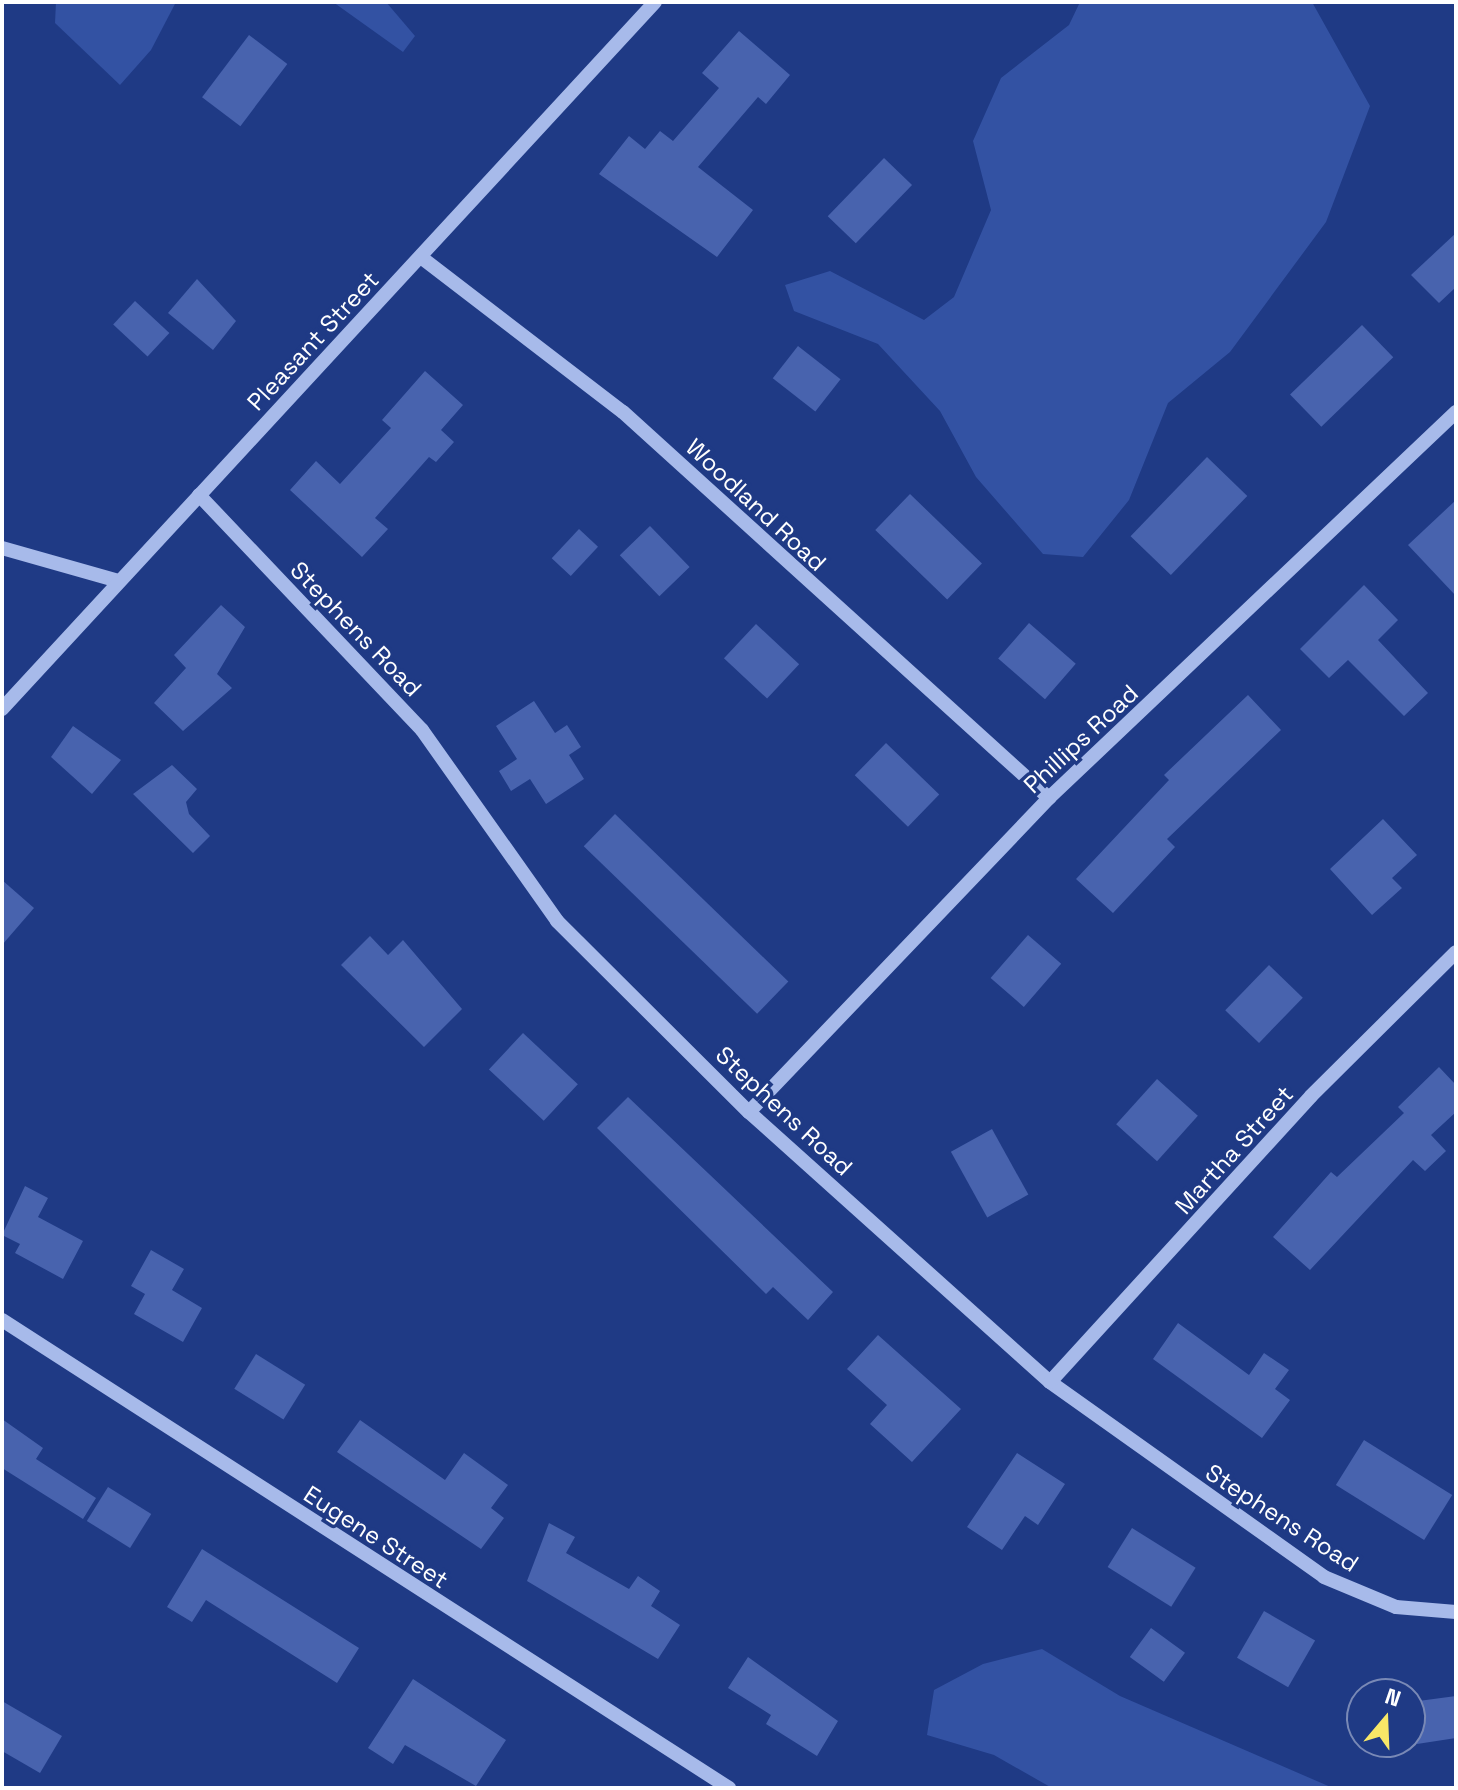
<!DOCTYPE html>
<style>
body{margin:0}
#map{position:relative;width:1458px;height:1790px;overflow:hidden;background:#1f3a85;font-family:"Space Grotesk",sans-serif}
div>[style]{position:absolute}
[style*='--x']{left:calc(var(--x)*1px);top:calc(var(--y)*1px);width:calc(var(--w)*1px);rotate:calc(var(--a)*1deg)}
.green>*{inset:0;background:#3352a3}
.building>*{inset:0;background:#4863ae;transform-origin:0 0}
.minor>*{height:14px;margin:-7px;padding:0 7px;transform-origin:7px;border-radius:7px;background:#a7baea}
span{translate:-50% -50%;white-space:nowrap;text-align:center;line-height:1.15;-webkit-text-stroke:7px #1f3a85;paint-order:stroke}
.street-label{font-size:24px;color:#fff}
.frame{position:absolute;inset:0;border:4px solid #fff;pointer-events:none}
.north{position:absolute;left:1346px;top:1678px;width:80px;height:80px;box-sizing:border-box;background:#1f3a85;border:2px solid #7989b6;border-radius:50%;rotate:19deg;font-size:22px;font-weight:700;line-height:32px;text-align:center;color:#fff}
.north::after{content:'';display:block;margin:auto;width:28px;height:36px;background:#f8e767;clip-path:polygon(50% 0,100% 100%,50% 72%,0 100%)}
</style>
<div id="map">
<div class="green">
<i style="clip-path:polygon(56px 2px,176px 2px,151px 50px,120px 85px,55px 23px)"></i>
<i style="clip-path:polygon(333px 2px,386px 2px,415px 36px,403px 52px)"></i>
<i style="clip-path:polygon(1080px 2px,1312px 2px,1370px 106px,1326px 222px,1230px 352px,1168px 403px,1129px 500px,1083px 557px,1043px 554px,976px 477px,940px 411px,878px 344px,794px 311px,785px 285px,830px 271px,924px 320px,954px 297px,991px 210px,973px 141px,1001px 78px,1069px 25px)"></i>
<i style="clip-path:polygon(1042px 1649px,1120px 1696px,1333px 1788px,1052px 1788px,994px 1755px,927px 1735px,934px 1690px,983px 1664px)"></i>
</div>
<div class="building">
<i style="clip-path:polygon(739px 31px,790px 75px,766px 104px,758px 97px,698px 167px,753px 210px,717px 257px,599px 174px,629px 136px,645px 149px,660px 131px,673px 141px,719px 88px,702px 73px)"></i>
<i style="left:249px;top:35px;width:48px;height:78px;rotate:37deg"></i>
<i style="left:884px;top:158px;width:39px;height:81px;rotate:44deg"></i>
<i style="clip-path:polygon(1456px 233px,1456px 287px,1439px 303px,1411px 275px)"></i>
<i style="clip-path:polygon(197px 279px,236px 321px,213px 350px,168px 313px)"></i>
<i style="left:135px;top:301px;width:47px;height:32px;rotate:43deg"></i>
<i style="left:1362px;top:325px;width:45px;height:100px;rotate:46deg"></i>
<i style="left:798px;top:346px;width:54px;height:41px;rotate:38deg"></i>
<i style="clip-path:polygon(425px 371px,463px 405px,441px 430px,454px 442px,436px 462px,429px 457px,375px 518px,388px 529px,362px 557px,290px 490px,316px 461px,340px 484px,391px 428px,382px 420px)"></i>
<i style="left:1207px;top:457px;width:56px;height:110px;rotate:44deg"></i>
<i style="left:910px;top:494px;width:100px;height:50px;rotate:44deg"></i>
<i style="clip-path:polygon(1456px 500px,1456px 596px,1408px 545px)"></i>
<i style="left:650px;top:526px;width:57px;height:42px;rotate:46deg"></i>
<i style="left:579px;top:529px;width:26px;height:40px;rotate:43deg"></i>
<i style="clip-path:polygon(1364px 585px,1398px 620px,1378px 640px,1428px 693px,1404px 716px,1348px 660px,1329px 678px,1300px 649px)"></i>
<i style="clip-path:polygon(221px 605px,245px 627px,217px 674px,232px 688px,183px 731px,154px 703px,186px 668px,174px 655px)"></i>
<i style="left:1029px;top:623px;width:62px;height:47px;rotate:41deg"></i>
<i style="left:756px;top:624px;width:59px;height:47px;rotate:43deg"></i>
<i style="clip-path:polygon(1248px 695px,1281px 730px,1167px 839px,1175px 847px,1113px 913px,1076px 879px,1169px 780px,1164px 775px)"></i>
<i style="clip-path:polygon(534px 701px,555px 733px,567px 725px,581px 747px,569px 755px,584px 779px,546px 804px,530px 779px,511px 791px,499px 771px,517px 759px,496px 726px)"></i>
<i style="clip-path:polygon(73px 726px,121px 760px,92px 794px,51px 757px)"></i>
<i style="left:886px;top:743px;width:74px;height:45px;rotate:44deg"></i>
<i style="clip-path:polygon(172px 765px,197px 789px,186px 802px,189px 814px,210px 836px,193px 853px,133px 794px)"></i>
<i style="left:615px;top:814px;width:241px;height:45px;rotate:44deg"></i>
<i style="clip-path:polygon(1383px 819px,1417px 855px,1392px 878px,1402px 888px,1372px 915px,1330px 869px)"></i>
<i style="clip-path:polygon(2px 880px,34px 908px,2px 945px)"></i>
<i style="left:1028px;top:935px;width:44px;height:57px;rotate:41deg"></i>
<i style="clip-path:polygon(370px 936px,388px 955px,403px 940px,462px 1009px,424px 1047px,341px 965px)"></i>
<i style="left:1269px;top:965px;width:47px;height:63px;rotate:44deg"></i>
<i style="left:523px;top:1033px;width:75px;height:50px;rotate:43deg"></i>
<i style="clip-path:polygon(1439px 1067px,1456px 1085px,1456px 1112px,1431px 1135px,1446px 1151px,1425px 1171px,1413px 1160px,1310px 1270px,1273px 1237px,1331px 1172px,1337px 1177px,1404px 1113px,1398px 1107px)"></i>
<i style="left:1157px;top:1079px;width:55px;height:61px;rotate:42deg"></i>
<i style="clip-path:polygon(628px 1097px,833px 1292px,808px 1320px,773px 1287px,766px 1294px,597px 1128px)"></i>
<i style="left:992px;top:1129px;width:75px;height:47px;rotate:61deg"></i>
<i style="clip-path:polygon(25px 1186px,48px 1198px,38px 1217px,83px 1241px,63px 1279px,15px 1253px,20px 1244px,2px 1235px)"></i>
<i style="clip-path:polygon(151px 1250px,184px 1269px,172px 1290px,202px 1308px,183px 1342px,134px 1314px,145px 1294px,131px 1286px)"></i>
<i style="clip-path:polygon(1178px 1323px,1249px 1375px,1264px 1353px,1289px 1370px,1275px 1389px,1290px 1400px,1262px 1438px,1153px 1359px)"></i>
<i style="clip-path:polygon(878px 1335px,961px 1409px,912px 1462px,870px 1424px,887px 1405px,847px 1369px)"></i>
<i style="left:256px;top:1354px;width:58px;height:41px;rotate:32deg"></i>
<i style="clip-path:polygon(2px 1419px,43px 1448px,36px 1459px,96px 1498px,83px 1519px,2px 1468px)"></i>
<i style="clip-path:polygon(360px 1420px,445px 1480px,464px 1453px,508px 1485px,491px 1508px,504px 1518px,481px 1549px,337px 1452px)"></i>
<i style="left:1364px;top:1440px;width:104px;height:53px;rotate:32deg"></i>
<i style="clip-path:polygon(1017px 1453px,1065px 1484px,1038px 1525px,1025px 1516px,1002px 1550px,967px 1527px)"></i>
<i style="left:108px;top:1487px;width:51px;height:40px;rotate:32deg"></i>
<i style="clip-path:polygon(549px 1523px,575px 1537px,566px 1553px,629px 1589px,638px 1576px,660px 1591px,651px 1606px,680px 1625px,658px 1659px,527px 1581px)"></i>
<i style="left:1132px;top:1528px;width:75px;height:46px;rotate:32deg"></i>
<i style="clip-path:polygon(202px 1549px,359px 1648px,337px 1683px,206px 1600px,192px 1622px,167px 1607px)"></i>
<i style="left:1264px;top:1611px;width:59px;height:54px;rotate:30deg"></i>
<i style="left:1151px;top:1628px;width:42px;height:36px;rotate:36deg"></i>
<i style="clip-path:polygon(748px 1657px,838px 1721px,817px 1756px,766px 1724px,771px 1715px,728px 1688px)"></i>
<i style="clip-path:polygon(413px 1679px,506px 1740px,476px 1786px,405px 1745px,393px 1764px,368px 1748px)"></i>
<i style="clip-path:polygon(1456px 1696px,1456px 1738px,1417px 1744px,1411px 1702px)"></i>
<i style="clip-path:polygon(2px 1701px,62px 1736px,40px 1773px,2px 1751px)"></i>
</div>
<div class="minor">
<i style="--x:422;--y:258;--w:253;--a:37.5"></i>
<i style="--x:623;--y:412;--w:575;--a:42.18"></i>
<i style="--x:199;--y:495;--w:324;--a:46.5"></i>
<i style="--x:422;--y:730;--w:234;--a:54.7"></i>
<i style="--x:557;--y:921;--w:271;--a:44.9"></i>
<i style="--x:749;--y:1112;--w:404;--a:41.9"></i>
<i style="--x:1050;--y:1382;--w:336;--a:35.4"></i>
<i style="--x:1324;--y:1577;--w:78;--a:22.6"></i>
<i style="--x:1396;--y:1607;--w:60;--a:4.8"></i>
<i style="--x:2;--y:548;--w:122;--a:15.8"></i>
<i style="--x:2;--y:709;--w:962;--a:-47.27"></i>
<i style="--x:749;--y:1112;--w:436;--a:-46.3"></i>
<i style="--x:1050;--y:797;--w:560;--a:-43.48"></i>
<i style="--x:2;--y:1320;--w:865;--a:32.77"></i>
<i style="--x:1050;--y:1382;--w:387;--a:-47.6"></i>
<i style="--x:1311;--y:1096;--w:204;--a:-44.8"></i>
</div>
<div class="street-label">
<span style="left:313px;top:341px;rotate:-47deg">Pleasant Street</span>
<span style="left:756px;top:505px;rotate:43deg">Woodland Road</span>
<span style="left:356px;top:629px;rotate:46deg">Stephens Road</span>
<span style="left:1081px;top:739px;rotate:-43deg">Phillips Road</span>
<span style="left:784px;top:1111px;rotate:43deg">Stephens Road</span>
<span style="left:1234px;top:1150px;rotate:-48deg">Martha Street</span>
<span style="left:1282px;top:1518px;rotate:33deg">Stephens Road</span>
<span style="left:376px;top:1537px;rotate:33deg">Eugene Street</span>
</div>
<div class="frame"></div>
<div class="north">N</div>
</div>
